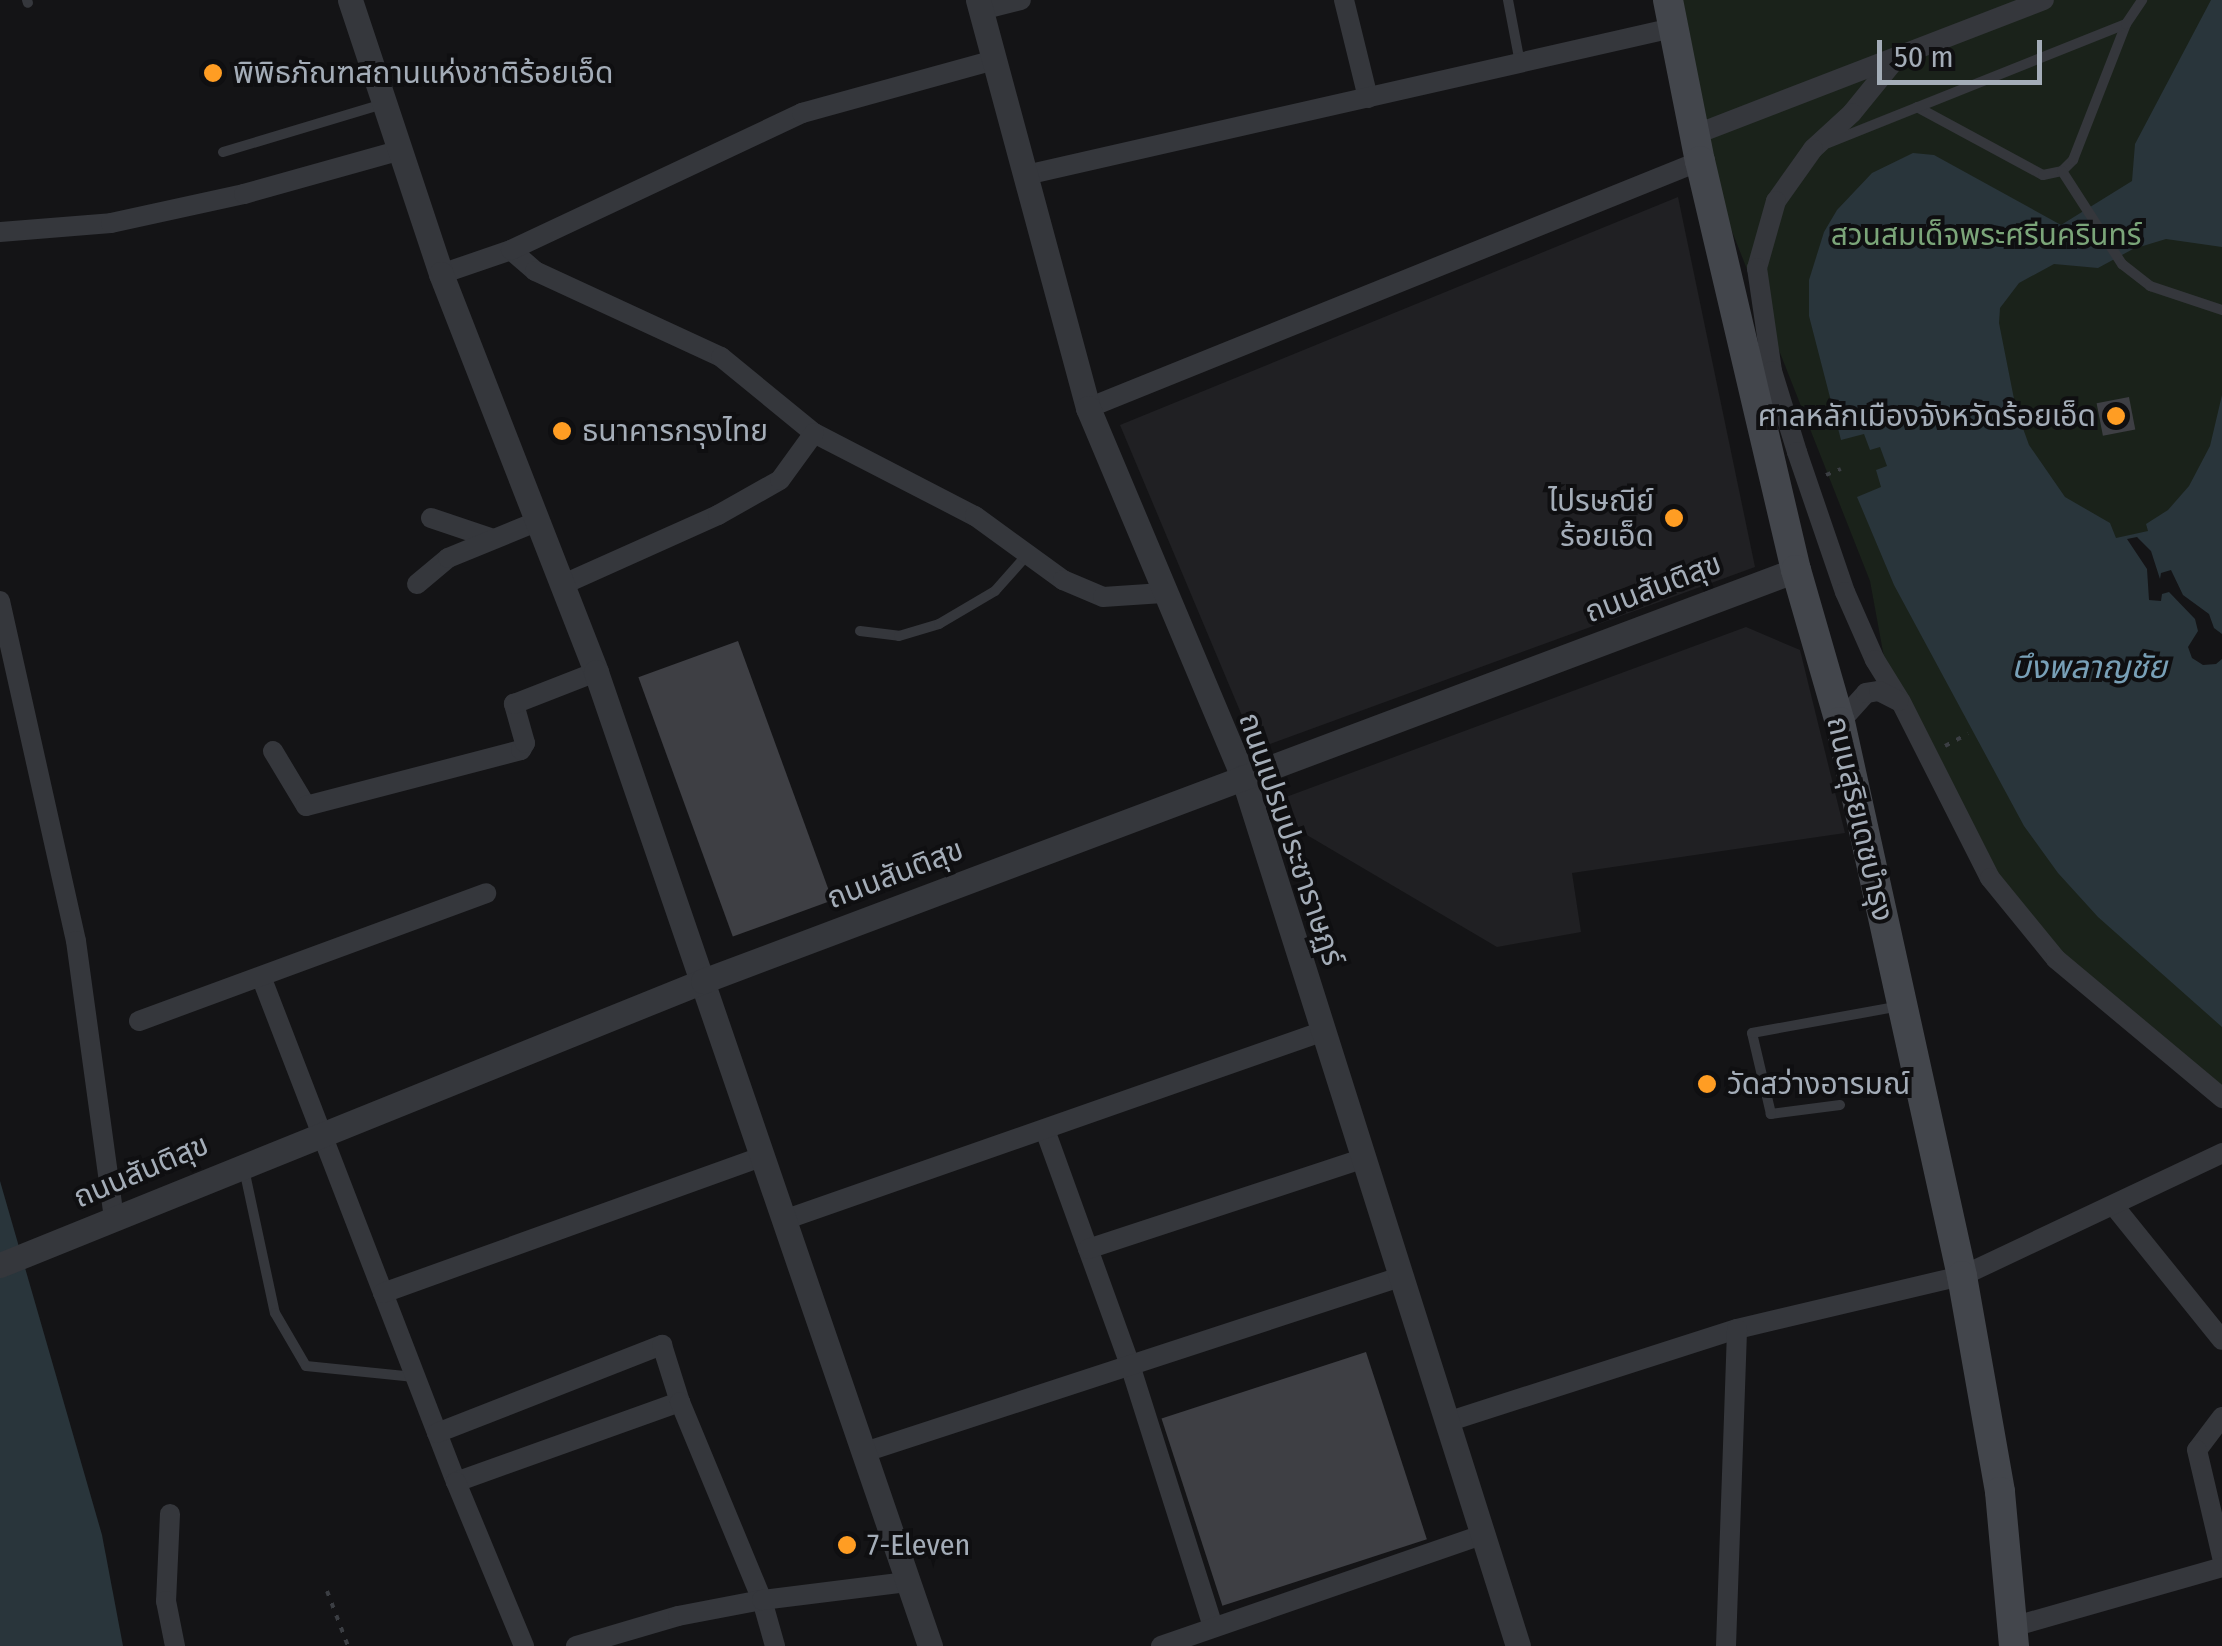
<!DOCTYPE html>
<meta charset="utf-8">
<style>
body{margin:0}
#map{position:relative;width:2222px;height:1646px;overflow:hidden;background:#141416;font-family:"Fira Sans Condensed","Noto Sans Thai",sans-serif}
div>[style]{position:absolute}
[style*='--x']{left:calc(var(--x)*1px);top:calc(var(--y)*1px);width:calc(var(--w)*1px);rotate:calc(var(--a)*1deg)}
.built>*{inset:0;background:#202023}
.green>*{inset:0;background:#1a221a}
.water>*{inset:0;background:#29353b}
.pier>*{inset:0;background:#141416}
.building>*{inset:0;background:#3e3f44;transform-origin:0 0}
.path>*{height:4px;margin-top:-2px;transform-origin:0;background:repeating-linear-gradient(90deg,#3b3e43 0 5px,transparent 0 13px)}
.service>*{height:10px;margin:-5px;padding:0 5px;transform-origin:5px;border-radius:5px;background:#35373c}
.minor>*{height:20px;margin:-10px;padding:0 10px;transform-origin:10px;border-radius:10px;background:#35373c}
.tertiary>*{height:25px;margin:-12.5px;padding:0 12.5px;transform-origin:12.5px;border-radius:12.5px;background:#35373c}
.secondary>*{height:30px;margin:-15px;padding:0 15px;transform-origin:15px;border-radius:15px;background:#43464c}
.dots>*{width:28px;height:28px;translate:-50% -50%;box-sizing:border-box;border:5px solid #0f0f11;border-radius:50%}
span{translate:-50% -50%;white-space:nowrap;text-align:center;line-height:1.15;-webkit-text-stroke:8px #0f0f11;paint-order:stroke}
.poi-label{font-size:30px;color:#a4adb8}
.left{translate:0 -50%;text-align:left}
.right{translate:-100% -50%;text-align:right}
.park-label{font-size:30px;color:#7ba579}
.street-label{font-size:30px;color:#a4adb8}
.water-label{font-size:32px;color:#78a0b7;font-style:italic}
.scale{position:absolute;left:1877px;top:40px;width:165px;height:45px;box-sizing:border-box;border:5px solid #a4adb8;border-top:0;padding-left:12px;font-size:30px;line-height:35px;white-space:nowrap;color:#a4adb8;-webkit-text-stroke:8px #0f0f11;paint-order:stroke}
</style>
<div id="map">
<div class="built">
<i style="clip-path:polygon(1678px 197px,1755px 567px,1256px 749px,1120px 425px)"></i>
<i style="clip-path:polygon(1746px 627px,1800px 650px,1845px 833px,1572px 873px,1581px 932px,1497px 947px,1295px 828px,1286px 797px)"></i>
</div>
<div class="green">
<i style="clip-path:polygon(1666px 0,2222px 0,2222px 1098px,2056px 959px,1990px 878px,1890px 690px,1870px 581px,1694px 135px)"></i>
</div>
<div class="water">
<i style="clip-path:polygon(2211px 0,2222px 0,2222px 247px,2166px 239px,2133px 249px,2098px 268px,2054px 264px,2019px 283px,2000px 308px,1999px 323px,2016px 409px,2029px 445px,2065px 497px,2110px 523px,2116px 538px,2148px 531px,2146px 524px,2168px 510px,2189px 486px,2210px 446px,2222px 395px,2222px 1027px,2098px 917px,2058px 873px,2024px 826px,1894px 585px,1857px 497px,1881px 487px,1876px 470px,1887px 466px,1880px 447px,1870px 450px,1864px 434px,1841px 440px,1809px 316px,1809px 280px,1824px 232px,1837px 210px,1872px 173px,1913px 153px,1934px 155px,2061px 225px,2132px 181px,2135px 144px)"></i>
<i style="clip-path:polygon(0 1181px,102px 1535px,123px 1646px,0 1646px)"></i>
</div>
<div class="pier">
<i style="clip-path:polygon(2137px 537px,2151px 551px,2160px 579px,2161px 573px,2171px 570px,2183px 595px,2209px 614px,2214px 628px,2222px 634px,2222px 659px,2216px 664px,2203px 665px,2192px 658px,2188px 647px,2198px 631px,2195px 619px,2169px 592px,2162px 594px,2161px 601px,2149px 600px,2147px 569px,2127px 539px)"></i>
</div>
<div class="building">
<i style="left:2129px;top:397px;width:33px;height:33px;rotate:79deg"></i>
<i style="left:738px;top:641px;width:276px;height:106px;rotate:70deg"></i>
<i style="left:1366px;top:1352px;width:197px;height:215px;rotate:72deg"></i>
</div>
<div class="path">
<i style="--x:1826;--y:475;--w:16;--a:-22"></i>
<i style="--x:1945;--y:746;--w:26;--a:-28"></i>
<i style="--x:327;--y:1591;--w:59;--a:69.1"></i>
</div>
<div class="service">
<i style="--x:27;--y:0;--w:3;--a:72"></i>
<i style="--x:1508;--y:0;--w:64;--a:79.2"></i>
<i style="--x:1917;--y:107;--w:143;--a:28.4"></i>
<i style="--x:2043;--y:175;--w:19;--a:-12"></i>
<i style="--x:2062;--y:171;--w:16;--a:-45"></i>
<i style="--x:2073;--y:160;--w:146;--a:-68.7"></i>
<i style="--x:1828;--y:143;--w:321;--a:-21.8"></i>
<i style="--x:2126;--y:24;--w:29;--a:-56"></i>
<i style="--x:223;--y:152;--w:167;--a:-16.7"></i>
<i style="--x:2062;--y:171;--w:111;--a:57.2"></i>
<i style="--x:2122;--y:264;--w:36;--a:38"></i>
<i style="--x:2150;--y:286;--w:76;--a:18.4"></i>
<i style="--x:860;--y:631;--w:39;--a:7"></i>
<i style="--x:899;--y:636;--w:42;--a:-16.7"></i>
<i style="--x:939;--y:624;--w:65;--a:-30.5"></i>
<i style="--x:995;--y:591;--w:48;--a:-48.4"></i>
<i style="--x:1840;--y:1105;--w:70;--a:172.6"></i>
<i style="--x:1771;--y:1114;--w:83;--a:-103.2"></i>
<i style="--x:1752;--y:1033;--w:150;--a:-10.3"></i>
<i style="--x:244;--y:1169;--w:147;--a:77.9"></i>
<i style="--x:275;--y:1313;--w:61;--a:59.7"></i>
<i style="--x:306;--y:1366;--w:109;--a:5.8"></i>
</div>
<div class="minor">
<i style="--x:1344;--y:0;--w:101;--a:76.2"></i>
<i style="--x:981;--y:10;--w:41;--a:-14"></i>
<i style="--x:1895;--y:60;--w:68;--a:129.1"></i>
<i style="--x:1852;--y:113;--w:53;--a:137.3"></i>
<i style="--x:1813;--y:149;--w:64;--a:125.4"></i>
<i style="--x:1776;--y:201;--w:70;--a:105.8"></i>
<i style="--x:1757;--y:268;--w:104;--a:81.7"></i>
<i style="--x:1772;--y:371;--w:85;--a:72.8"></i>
<i style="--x:1797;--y:452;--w:148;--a:71.1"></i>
<i style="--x:1845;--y:592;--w:74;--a:66.2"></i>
<i style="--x:1875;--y:660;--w:49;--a:58.2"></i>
<i style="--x:1901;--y:702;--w:197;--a:63.2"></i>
<i style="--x:1990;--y:878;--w:104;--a:50.8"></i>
<i style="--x:2056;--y:959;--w:217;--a:39.9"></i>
<i style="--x:1694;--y:135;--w:375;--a:-21.1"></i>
<i style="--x:1026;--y:175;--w:663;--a:-12.8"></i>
<i style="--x:0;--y:232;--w:111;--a:-4.6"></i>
<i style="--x:111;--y:223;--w:136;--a:-12.3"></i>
<i style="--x:244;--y:194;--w:160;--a:-15.6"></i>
<i style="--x:511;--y:250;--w:32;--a:41"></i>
<i style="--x:535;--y:271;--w:205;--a:24.8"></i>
<i style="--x:721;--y:357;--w:120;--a:39.3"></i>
<i style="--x:814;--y:433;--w:181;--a:27.3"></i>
<i style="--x:975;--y:516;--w:109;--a:36"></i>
<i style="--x:1063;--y:580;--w:43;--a:23"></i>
<i style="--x:1103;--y:597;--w:60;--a:-3.8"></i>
<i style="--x:441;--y:274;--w:74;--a:-18.9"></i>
<i style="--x:511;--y:250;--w:322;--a:-25.2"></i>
<i style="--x:802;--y:113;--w:199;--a:-15.4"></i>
<i style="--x:1088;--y:408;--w:660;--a:-21.98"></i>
<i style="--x:431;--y:518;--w:65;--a:18.7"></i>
<i style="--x:417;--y:584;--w:40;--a:-40"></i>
<i style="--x:448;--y:558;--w:97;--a:-22.3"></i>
<i style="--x:564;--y:584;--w:169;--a:-24.1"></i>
<i style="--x:718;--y:515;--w:71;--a:-29.4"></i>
<i style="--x:780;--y:480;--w:58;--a:-54.1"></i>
<i style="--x:0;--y:601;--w:348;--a:77.4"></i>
<i style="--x:76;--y:941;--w:280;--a:82.2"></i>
<i style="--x:1840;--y:722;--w:39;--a:-48"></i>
<i style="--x:1866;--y:693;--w:13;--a:-9"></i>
<i style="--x:1879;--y:691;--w:22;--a:27"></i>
<i style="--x:273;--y:751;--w:64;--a:59"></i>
<i style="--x:306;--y:806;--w:222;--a:-14.6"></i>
<i style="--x:521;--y:750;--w:8;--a:-60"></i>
<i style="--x:525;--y:743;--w:41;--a:-105.8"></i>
<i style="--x:514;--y:704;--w:88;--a:-21.3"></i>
<i style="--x:262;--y:979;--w:539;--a:68.91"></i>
<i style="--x:456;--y:1482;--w:238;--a:-19.7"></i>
<i style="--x:139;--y:1021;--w:370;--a:-20.2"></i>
<i style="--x:1045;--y:1130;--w:250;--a:70.1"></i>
<i style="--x:1130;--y:1365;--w:275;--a:72.4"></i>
<i style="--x:2114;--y:1206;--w:172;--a:51.1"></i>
<i style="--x:784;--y:1220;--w:569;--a:-19.29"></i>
<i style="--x:1088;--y:1249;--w:288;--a:-18.2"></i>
<i style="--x:383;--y:1293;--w:402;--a:-19.8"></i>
<i style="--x:2222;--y:1417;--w:41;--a:127.1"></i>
<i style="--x:2197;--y:1450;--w:110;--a:76.8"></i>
<i style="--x:1450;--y:1421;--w:301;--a:-17.8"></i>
<i style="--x:1737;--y:1329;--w:231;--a:-13.3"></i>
<i style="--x:1962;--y:1276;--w:288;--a:-25.3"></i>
<i style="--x:437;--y:1433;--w:242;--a:-21.4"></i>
<i style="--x:662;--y:1345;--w:60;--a:72.5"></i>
<i style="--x:680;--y:1402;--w:214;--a:67.5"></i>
<i style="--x:762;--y:1600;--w:48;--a:74.2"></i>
<i style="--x:865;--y:1452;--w:563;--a:-18.11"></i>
<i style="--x:456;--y:1482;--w:178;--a:67.5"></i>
<i style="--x:170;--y:1514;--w:87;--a:92.6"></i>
<i style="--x:166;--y:1601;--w:46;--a:78.7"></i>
<i style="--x:2012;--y:1627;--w:218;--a:-15.9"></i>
<i style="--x:576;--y:1646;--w:106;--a:-16.4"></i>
<i style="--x:678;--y:1616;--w:86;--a:-10.8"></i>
<i style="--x:762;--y:1600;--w:146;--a:-7.1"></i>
<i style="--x:1161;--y:1646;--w:342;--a:-19.1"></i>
<i style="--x:1726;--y:1646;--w:317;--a:-88"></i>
</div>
<div class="tertiary">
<i style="--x:350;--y:0;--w:289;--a:71.6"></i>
<i style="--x:441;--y:274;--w:427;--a:68.7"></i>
<i style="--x:596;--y:672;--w:1030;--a:71.07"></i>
<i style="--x:978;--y:0;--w:423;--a:74.9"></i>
<i style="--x:1088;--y:408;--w:400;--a:67.2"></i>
<i style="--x:1243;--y:777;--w:911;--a:72.44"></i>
<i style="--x:0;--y:1265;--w:758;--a:-22"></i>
<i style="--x:703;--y:981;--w:1168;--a:-20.61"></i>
</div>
<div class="secondary">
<i style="--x:1668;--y:0;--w:164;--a:78.8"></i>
<i style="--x:1700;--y:161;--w:420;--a:76.8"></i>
<i style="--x:1796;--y:570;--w:158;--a:73.9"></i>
<i style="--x:1840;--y:722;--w:567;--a:77.58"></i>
<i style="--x:1962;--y:1276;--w:219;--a:80"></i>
<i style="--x:2000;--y:1492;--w:155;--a:84.8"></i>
</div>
<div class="dots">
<i style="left:213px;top:73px;background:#ff9d23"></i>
<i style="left:2116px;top:416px;background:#ff9d23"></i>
<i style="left:562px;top:431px;background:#ff9d23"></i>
<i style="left:1674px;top:518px;background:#ff9d23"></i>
<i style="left:1707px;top:1084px;background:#ff9d23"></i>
<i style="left:847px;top:1545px;background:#ff9d23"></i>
</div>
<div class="poi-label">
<span class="left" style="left:233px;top:73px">พิพิธภัณฑสถานแห่งชาติร้อยเอ็ด</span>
<span class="right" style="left:2096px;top:416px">ศาลหลักเมืองจังหวัดร้อยเอ็ด</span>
<span class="left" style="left:582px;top:431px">ธนาคารกรุงไทย</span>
<span class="right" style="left:1654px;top:518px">ไปรษณีย์<br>ร้อยเอ็ด</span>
<span class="left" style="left:1727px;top:1084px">วัดสว่างอารมณ์</span>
<span class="left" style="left:867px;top:1545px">7-Eleven</span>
</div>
<div class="park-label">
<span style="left:1986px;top:235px">สวนสมเด็จพระศรีนครินทร์</span>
</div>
<div class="street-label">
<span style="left:1653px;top:588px;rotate:-21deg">ถนนสันติสุข</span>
<span style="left:1860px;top:819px;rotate:77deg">ถนนสุริยเดชบำรุง</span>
<span style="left:1291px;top:839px;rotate:71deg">ถนนเปรมประชาราษฏร์</span>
<span style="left:895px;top:874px;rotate:-21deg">ถนนสันติสุข</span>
<span style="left:141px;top:1171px;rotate:-23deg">ถนนสันติสุข</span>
</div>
<div class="water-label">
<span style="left:2089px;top:667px">บึงพลาญชัย</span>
</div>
<div class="scale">50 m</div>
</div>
